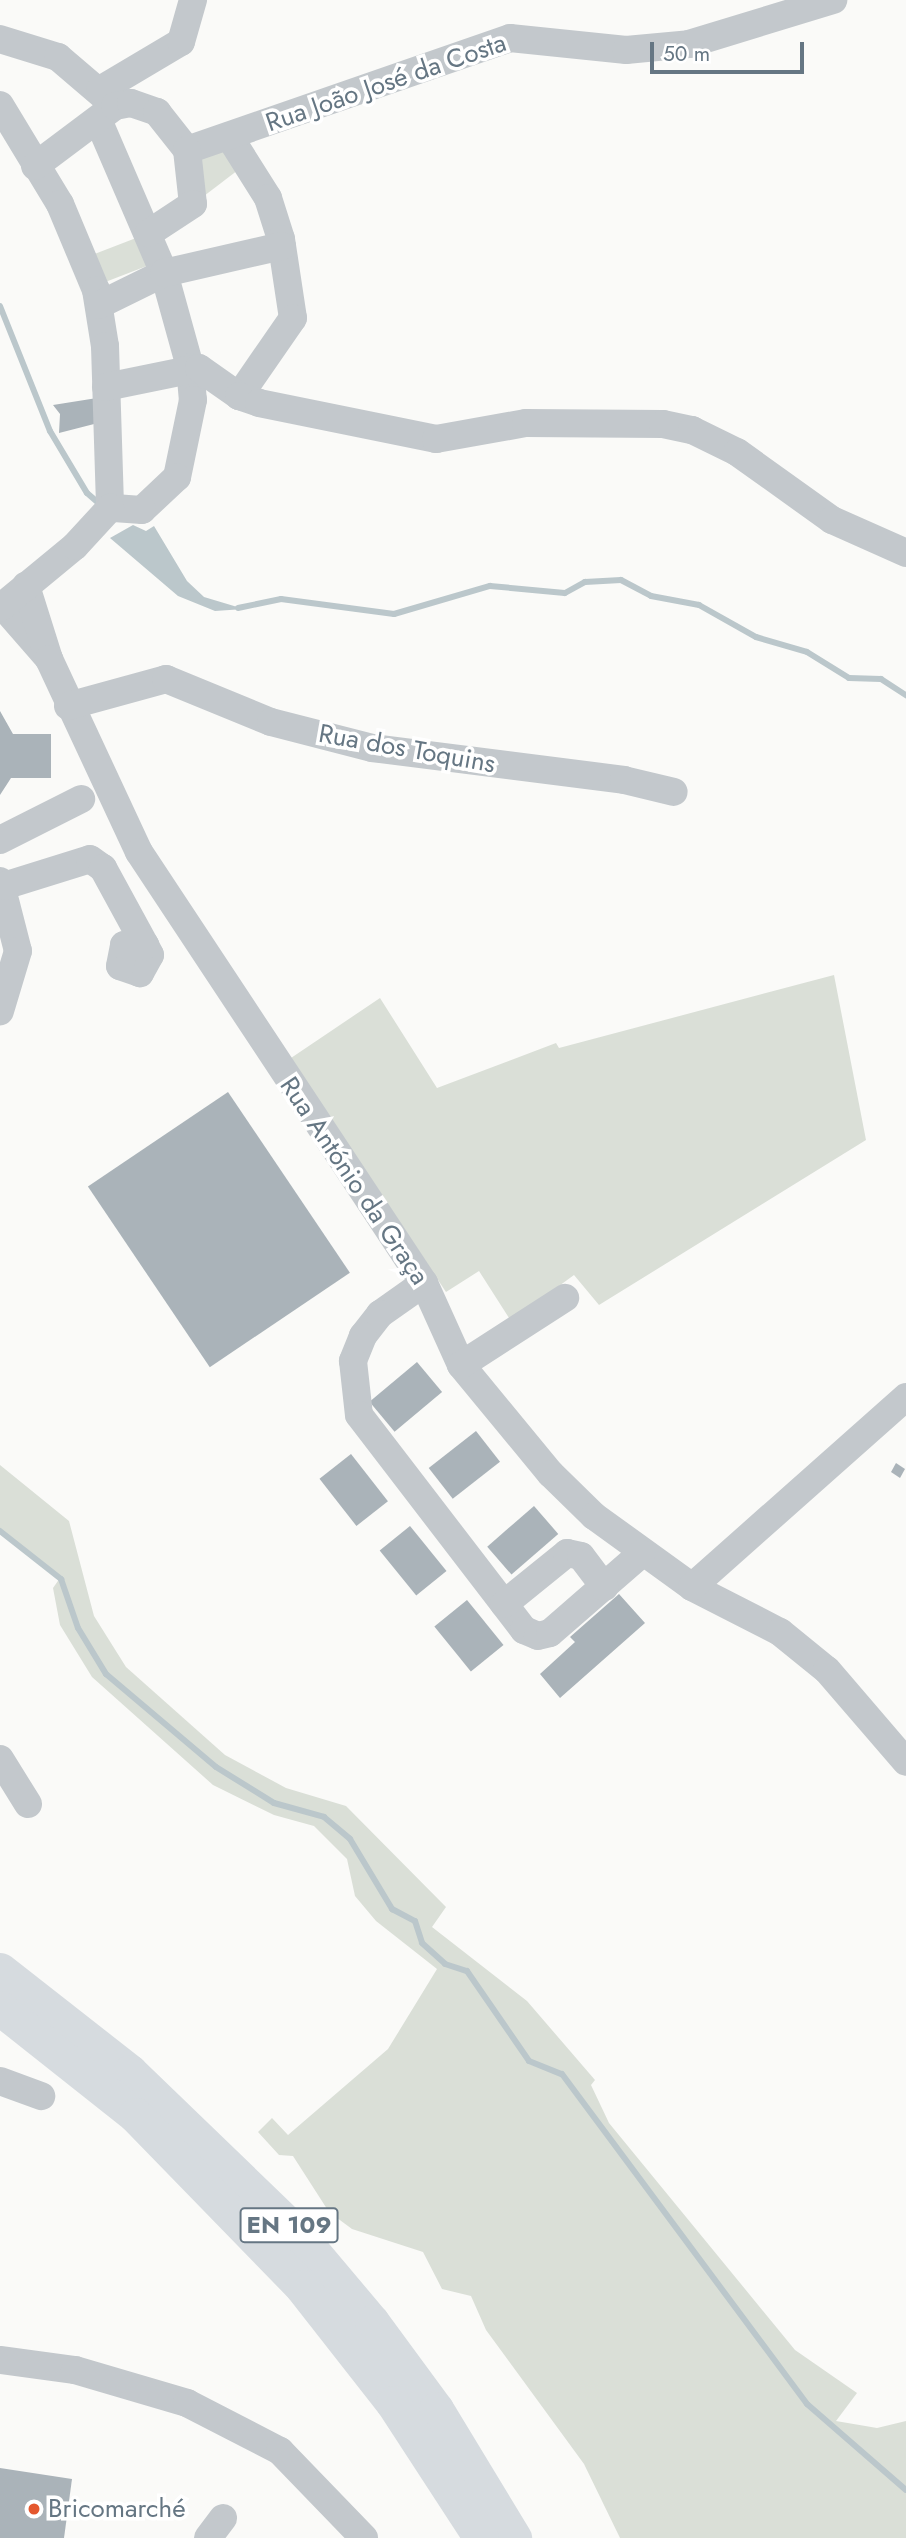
<!DOCTYPE html>
<meta charset="utf-8">
<style>
body{margin:0}
#map{position:relative;width:906px;height:2538px;overflow:hidden;background:#fafaf8;font-family:Jost,sans-serif}
div>[style]{position:absolute}
[style*='--x']{left:calc(var(--x)*1px);top:calc(var(--y)*1px);width:calc(var(--w)*1px);rotate:calc(var(--a)*1deg)}
.green>*{inset:0;background:#dadfd7;transform-origin:0 0}
.water>*{inset:0;background:#bbc7cb}
.stream>*{height:6px;margin:-3px;padding:0 3px;transform-origin:3px;border-radius:3px;background:#bbc7cb}
.building>*{inset:0;background:#aab3b9;transform-origin:0 0}
.minor>*{height:28px;margin:-14px;padding:0 14px;transform-origin:14px;border-radius:14px;background:#c3c8cc}
.major>*{height:35px;margin:-17.5px;padding:0 17.5px;transform-origin:17.5px;border-radius:17.5px;background:#d6dbdf}
.dots>*{width:19px;height:19px;translate:-50% -50%;box-sizing:border-box;border:4px solid #fff;border-radius:50%}
span{translate:-50% -50%;white-space:nowrap;text-align:center;line-height:1.15;-webkit-text-stroke:7px #fff;paint-order:stroke}
.shield-label span{padding:2px 5px;background:#fff;border:2px solid;border-radius:5px;-webkit-text-stroke-width:0}
.shield-label{font-size:24px;color:#657683;font-weight:700}
.street-label{font-size:26px;color:#657683}
.poi-label{font-size:26px;color:#657683}
.left{translate:0 -50%;text-align:left}
.scale{position:absolute;left:650px;top:42px;width:154px;height:32px;box-sizing:border-box;border:4px solid #657683;border-top:0;padding-left:9px;font-size:21px;line-height:24px;white-space:nowrap;color:#657683;-webkit-text-stroke:5px #fff;paint-order:stroke}
</style>
<div id="map">
<div class="green">
<i style="clip-path:polygon(229px 136px,242px 167px,204px 196px,187px 150px)"></i>
<i style="left:149px;top:233px;width:30px;height:59px;rotate:69deg"></i>
<i style="clip-path:polygon(834px 975px,866px 1140px,599px 1305px,574px 1275px,511px 1321px,479px 1271px,446px 1292px,291px 1058px,380px 998px,437px 1088px,556px 1043px,559px 1048px)"></i>
<i style="clip-path:polygon(0 1465px,69px 1521px,94px 1616px,126px 1667px,225px 1755px,286px 1788px,346px 1806px,446px 1907px,432px 1927px,527px 2001px,595px 2080px,591px 2085px,609px 2123px,795px 2350px,857px 2393px,836px 2421px,877px 2428px,906px 2421px,906px 2538px,620px 2538px,584px 2464px,486px 2330px,471px 2296px,442px 2289px,423px 2252px,352px 2229px,329px 2212px,293px 2156px,279px 2155px,258px 2132px,272px 2118px,288px 2135px,388px 2049px,437px 1969px,376px 1921px,355px 1896px,347px 1859px,314px 1826px,274px 1815px,213px 1785px,92px 1677px,60px 1625px,53px 1588px,60px 1578px,0 1531px)"></i>
</div>
<div class="water">
<i style="clip-path:polygon(133px 525px,146px 531px,154px 526px,187px 581px,204px 597px,244px 609px,215px 611px,178px 596px,110px 538px)"></i>
</div>
<div class="stream">
<i style="--x:0;--y:306;--w:135;--a:68.2"></i>
<i style="--x:50;--y:431;--w:72;--a:59.2"></i>
<i style="--x:87;--y:493;--w:20;--a:41"></i>
<i style="--x:238;--y:608;--w:44;--a:-11.8"></i>
<i style="--x:281;--y:599;--w:114;--a:7.6"></i>
<i style="--x:394;--y:614;--w:100;--a:-16.3"></i>
<i style="--x:490;--y:586;--w:75;--a:5.3"></i>
<i style="--x:565;--y:593;--w:23;--a:-29"></i>
<i style="--x:585;--y:582;--w:36;--a:-3"></i>
<i style="--x:621;--y:580;--w:34;--a:28"></i>
<i style="--x:651;--y:596;--w:49;--a:10.6"></i>
<i style="--x:699;--y:605;--w:65;--a:29.3"></i>
<i style="--x:756;--y:637;--w:53;--a:16.4"></i>
<i style="--x:807;--y:652;--w:49;--a:31.8"></i>
<i style="--x:849;--y:678;--w:32;--a:2"></i>
<i style="--x:881;--y:679;--w:30;--a:33"></i>
<i style="--x:0;--y:1531;--w:78;--a:38.2"></i>
<i style="--x:61;--y:1579;--w:52;--a:70.9"></i>
<i style="--x:78;--y:1628;--w:54;--a:58.7"></i>
<i style="--x:106;--y:1674;--w:144;--a:40.2"></i>
<i style="--x:216;--y:1767;--w:68;--a:31.8"></i>
<i style="--x:274;--y:1803;--w:52;--a:15.6"></i>
<i style="--x:324;--y:1817;--w:34;--a:40"></i>
<i style="--x:350;--y:1839;--w:82;--a:59"></i>
<i style="--x:392;--y:1909;--w:26;--a:28"></i>
<i style="--x:415;--y:1921;--w:23;--a:72"></i>
<i style="--x:422;--y:1943;--w:31;--a:42"></i>
<i style="--x:445;--y:1964;--w:23;--a:18"></i>
<i style="--x:467;--y:1971;--w:109;--a:55.4"></i>
<i style="--x:529;--y:2061;--w:35;--a:22"></i>
<i style="--x:562;--y:2074;--w:411;--a:53.4"></i>
<i style="--x:807;--y:2404;--w:131;--a:41"></i>
</div>
<div class="building">
<i style="clip-path:polygon(97px 398px,98px 423px,59px 433px,60px 414px,53px 405px)"></i>
<i style="clip-path:polygon(0 711px,13px 734px,51px 734px,51px 778px,11px 778px,0 795px)"></i>
<i style="left:228px;top:1092px;width:218px;height:169px;rotate:56deg"></i>
<i style="left:417px;top:1362px;width:39px;height:62px;rotate:50deg"></i>
<i style="left:476px;top:1431px;width:39px;height:60px;rotate:52deg"></i>
<i style="left:351px;top:1454px;width:60px;height:40px;rotate:52deg"></i>
<i style="clip-path:polygon(896px 1463px,905px 1469px,900px 1478px,891px 1472px)"></i>
<i style="left:534px;top:1506px;width:37px;height:62px;rotate:49deg"></i>
<i style="left:410px;top:1526px;width:58px;height:39px;rotate:51deg"></i>
<i style="clip-path:polygon(619px 1594px,645px 1623px,560px 1698px,540px 1674px,575px 1642px,570px 1637px)"></i>
<i style="left:467px;top:1600px;width:58px;height:42px;rotate:51deg"></i>
<i style="clip-path:polygon(0 2468px,72px 2479px,64px 2538px,0 2538px)"></i>
</div>
<div class="minor">
<i style="--x:0;--y:39;--w:61;--a:17.2"></i>
<i style="--x:58;--y:57;--w:72;--a:40.5"></i>
<i style="--x:100;--y:90;--w:94;--a:-30.7"></i>
<i style="--x:181;--y:42;--w:44;--a:-74.1"></i>
<i style="--x:0;--y:105;--w:116;--a:58.8"></i>
<i style="--x:60;--y:204;--w:93;--a:67.3"></i>
<i style="--x:96;--y:290;--w:57;--a:80.9"></i>
<i style="--x:105;--y:346;--w:162;--a:88.2"></i>
<i style="--x:99;--y:122;--w:164;--a:66.7"></i>
<i style="--x:164;--y:273;--w:98;--a:74.5"></i>
<i style="--x:190;--y:367;--w:33;--a:85"></i>
<i style="--x:193;--y:400;--w:79;--a:101.7"></i>
<i style="--x:177;--y:477;--w:48;--a:136.7"></i>
<i style="--x:142;--y:510;--w:32;--a:-176"></i>
<i style="--x:229;--y:136;--w:73;--a:57.8"></i>
<i style="--x:268;--y:198;--w:43;--a:72.4"></i>
<i style="--x:281;--y:239;--w:80;--a:81.4"></i>
<i style="--x:293;--y:318;--w:95;--a:124.7"></i>
<i style="--x:187;--y:150;--w:342;--a:-19.1"></i>
<i style="--x:510;--y:38;--w:117;--a:5.9"></i>
<i style="--x:626;--y:50;--w:63;--a:-5.4"></i>
<i style="--x:689;--y:44;--w:151;--a:-17"></i>
<i style="--x:35;--y:166;--w:100;--a:-36.9"></i>
<i style="--x:115;--y:106;--w:16;--a:-11"></i>
<i style="--x:131;--y:103;--w:28;--a:19"></i>
<i style="--x:157;--y:112;--w:48;--a:51.7"></i>
<i style="--x:187;--y:150;--w:54;--a:83.7"></i>
<i style="--x:193;--y:204;--w:53;--a:146.6"></i>
<i style="--x:99;--y:305;--w:72;--a:-26.2"></i>
<i style="--x:164;--y:273;--w:121;--a:-12.9"></i>
<i style="--x:106;--y:387;--w:95;--a:-11.5"></i>
<i style="--x:199;--y:368;--w:49;--a:35"></i>
<i style="--x:239;--y:396;--w:21;--a:19"></i>
<i style="--x:259;--y:403;--w:181;--a:11.5"></i>
<i style="--x:436;--y:439;--w:91;--a:-10.1"></i>
<i style="--x:526;--y:423;--w:137;--a:0.4"></i>
<i style="--x:663;--y:424;--w:30;--a:12"></i>
<i style="--x:692;--y:430;--w:50;--a:26.1"></i>
<i style="--x:737;--y:452;--w:117;--a:35.6"></i>
<i style="--x:832;--y:520;--w:81;--a:24"></i>
<i style="--x:3;--y:606;--w:70;--a:49"></i>
<i style="--x:49;--y:659;--w:77;--a:-107.5"></i>
<i style="--x:0;--y:608;--w:97;--a:-39.6"></i>
<i style="--x:75;--y:546;--w:52;--a:-47.4"></i>
<i style="--x:49;--y:659;--w:213;--a:65"></i>
<i style="--x:139;--y:852;--w:517;--a:56.53"></i>
<i style="--x:424;--y:1283;--w:90;--a:65.7"></i>
<i style="--x:461;--y:1365;--w:141;--a:50.5"></i>
<i style="--x:551;--y:1474;--w:60;--a:44.3"></i>
<i style="--x:594;--y:1516;--w:121;--a:35.9"></i>
<i style="--x:692;--y:1587;--w:99;--a:27.1"></i>
<i style="--x:780;--y:1632;--w:60;--a:39"></i>
<i style="--x:827;--y:1670;--w:121;--a:49.3"></i>
<i style="--x:68;--y:706;--w:102;--a:-15.4"></i>
<i style="--x:166;--y:679;--w:113;--a:22.3"></i>
<i style="--x:271;--y:722;--w:104;--a:14.4"></i>
<i style="--x:372;--y:748;--w:254;--a:7.2"></i>
<i style="--x:624;--y:780;--w:51;--a:13.5"></i>
<i style="--x:0;--y:840;--w:91;--a:-26.8"></i>
<i style="--x:0;--y:881;--w:72;--a:75.6"></i>
<i style="--x:18;--y:951;--w:63;--a:106.7"></i>
<i style="--x:4;--y:886;--w:90;--a:-17.4"></i>
<i style="--x:90;--y:859;--w:16;--a:35"></i>
<i style="--x:103;--y:868;--w:88;--a:61.4"></i>
<i style="--x:145;--y:945;--w:11;--a:63"></i>
<i style="--x:150;--y:955;--w:21;--a:119"></i>
<i style="--x:140;--y:973;--w:21;--a:-161"></i>
<i style="--x:120;--y:966;--w:21;--a:-79"></i>
<i style="--x:124;--y:945;--w:21;--a:0"></i>
<i style="--x:424;--y:1283;--w:54;--a:144.8"></i>
<i style="--x:380;--y:1314;--w:28;--a:128"></i>
<i style="--x:363;--y:1336;--w:27;--a:112"></i>
<i style="--x:353;--y:1361;--w:54;--a:83.7"></i>
<i style="--x:359;--y:1415;--w:271;--a:52.5"></i>
<i style="--x:524;--y:1630;--w:15;--a:23"></i>
<i style="--x:538;--y:1636;--w:12;--a:-14"></i>
<i style="--x:550;--y:1633;--w:121;--a:-41"></i>
<i style="--x:461;--y:1365;--w:124;--a:-32.8"></i>
<i style="--x:692;--y:1587;--w:286;--a:-41.6"></i>
<i style="--x:504;--y:1604;--w:81;--a:-39"></i>
<i style="--x:567;--y:1553;--w:14;--a:12"></i>
<i style="--x:581;--y:1556;--w:39;--a:53"></i>
<i style="--x:0;--y:1759;--w:53;--a:58.1"></i>
<i style="--x:0;--y:2081;--w:44;--a:20.1"></i>
<i style="--x:0;--y:2360;--w:76;--a:7.6"></i>
<i style="--x:75;--y:2370;--w:117;--a:16.4"></i>
<i style="--x:187;--y:2403;--w:105;--a:27.3"></i>
<i style="--x:280;--y:2451;--w:121;--a:46"></i>
<i style="--x:208;--y:2538;--w:25;--a:-53"></i>
</div>
<div class="major">
<i style="--x:0;--y:1970;--w:165;--a:38.1"></i>
<i style="--x:130;--y:2072;--w:232;--a:44"></i>
<i style="--x:297;--y:2233;--w:116;--a:49.9"></i>
<i style="--x:372;--y:2322;--w:108;--a:53.7"></i>
<i style="--x:436;--y:2409;--w:151;--a:58.8"></i>
<i style="--x:0;--y:2008;--w:172;--a:38.4"></i>
<i style="--x:135;--y:2115;--w:240;--a:45.8"></i>
<i style="--x:302;--y:2287;--w:147;--a:51.9"></i>
<i style="--x:393;--y:2403;--w:161;--a:56.9"></i>
</div>
<div class="dots">
<i style="left:34px;top:2509px;background:#e4572e"></i>
</div>
<div class="shield-label">
<span style="left:289px;top:2225px">EN 109</span>
</div>
<div class="street-label">
<span style="left:386px;top:83px;rotate:-19deg">Rua João José da Costa</span>
<span style="left:407px;top:749px;rotate:10deg">Rua dos Toquins</span>
<span style="left:354px;top:1181px;rotate:56deg">Rua António da Graça</span>
</div>
<div class="poi-label">
<span class="left" style="left:48px;top:2509px">Bricomarché</span>
</div>
<div class="scale">50 m</div>
</div>
